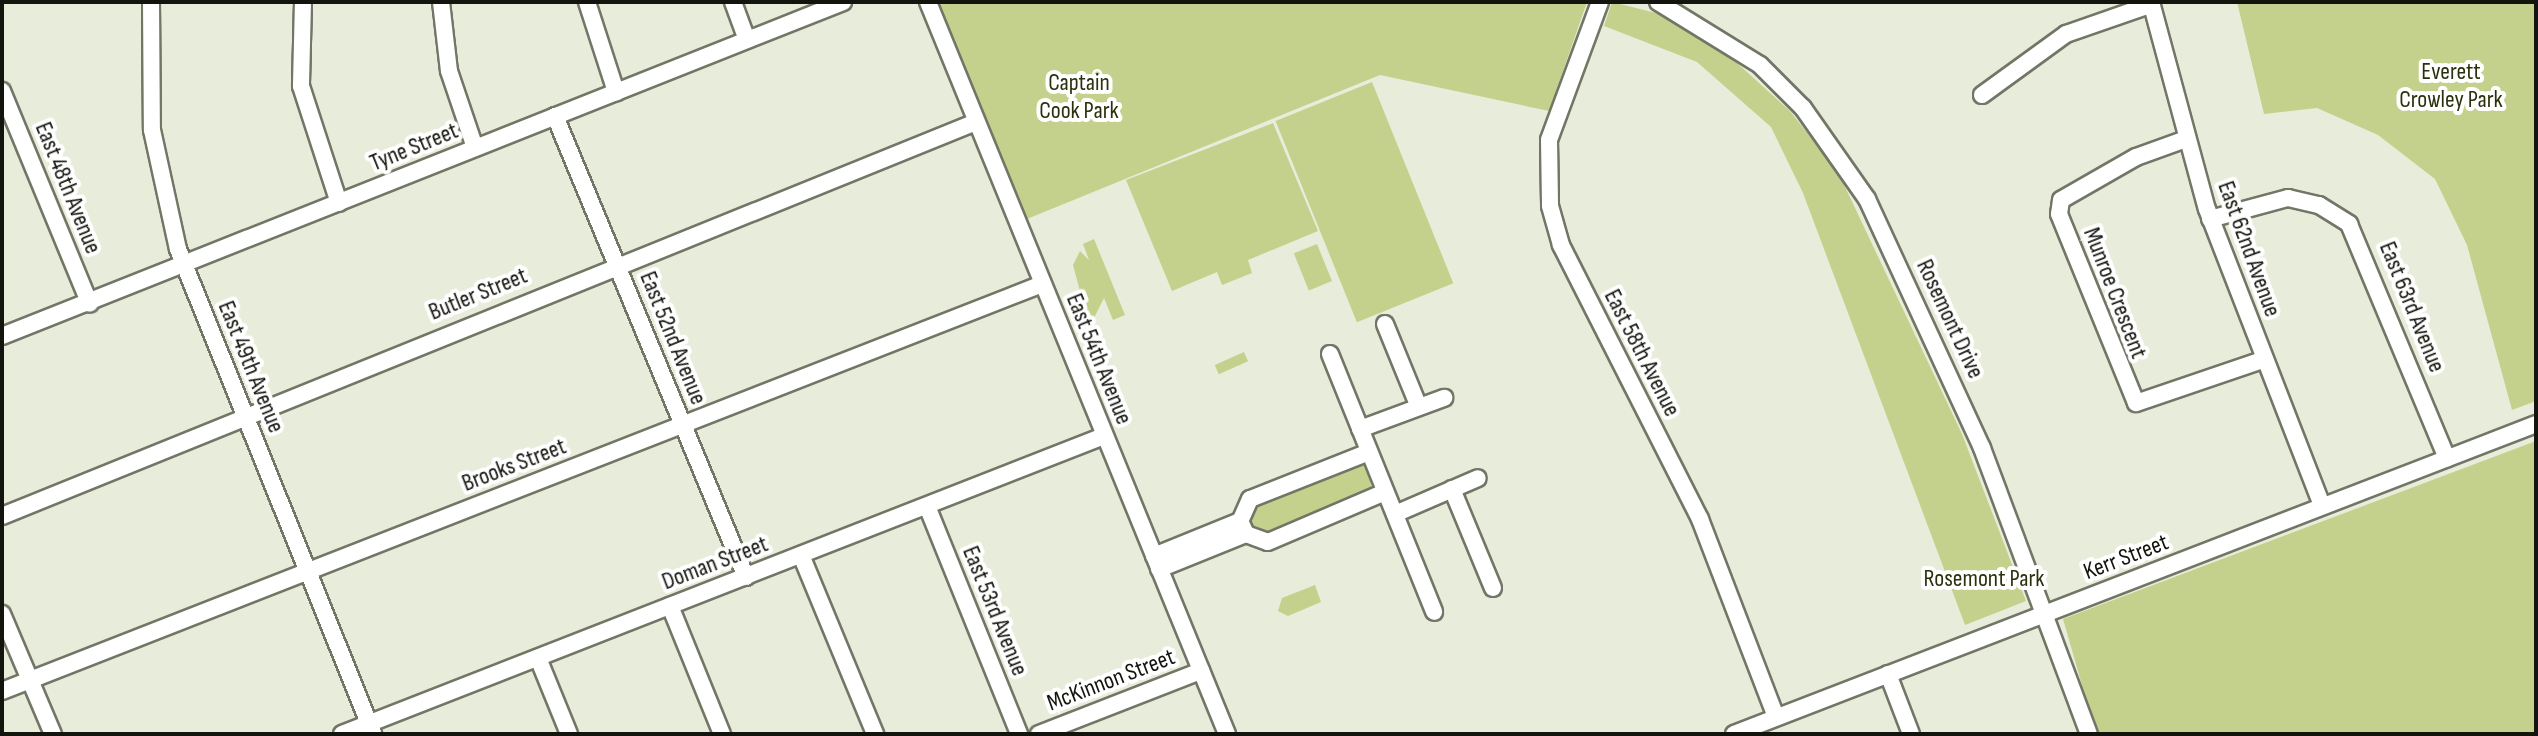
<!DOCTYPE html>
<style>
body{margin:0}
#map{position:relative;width:2538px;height:736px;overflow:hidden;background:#e8ecda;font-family:"Sofia Sans Condensed",sans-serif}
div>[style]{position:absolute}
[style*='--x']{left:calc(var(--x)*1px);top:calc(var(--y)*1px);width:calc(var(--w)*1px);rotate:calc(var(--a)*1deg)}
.green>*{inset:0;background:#c4d18d;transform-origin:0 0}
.roads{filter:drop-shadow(2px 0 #727666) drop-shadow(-2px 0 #727666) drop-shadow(0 2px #727666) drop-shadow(0 -2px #727666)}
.minor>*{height:16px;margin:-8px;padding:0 8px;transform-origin:8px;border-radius:8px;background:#fff}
span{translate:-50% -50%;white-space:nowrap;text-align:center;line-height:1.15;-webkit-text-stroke:8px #fff;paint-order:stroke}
.park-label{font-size:24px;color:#2b310c}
.street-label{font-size:24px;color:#12140d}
.frame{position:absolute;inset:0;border:4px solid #12140d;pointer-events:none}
</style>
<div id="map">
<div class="green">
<i style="clip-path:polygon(938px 2px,1587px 2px,1549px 111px,1380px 75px,1027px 219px)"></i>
<i style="clip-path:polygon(1612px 2px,1660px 14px,1737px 63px,1790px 111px,1838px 172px,1962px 434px,2026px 601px,1965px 625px,1803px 193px,1771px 127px,1697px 62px,1604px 26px)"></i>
<i style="clip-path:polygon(2237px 2px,2536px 2px,2536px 401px,2512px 410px,2467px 245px,2435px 179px,2378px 135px,2317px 108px,2264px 114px)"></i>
<i style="left:1372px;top:82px;width:217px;height:104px;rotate:68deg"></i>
<i style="clip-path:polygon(1273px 123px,1318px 231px,1248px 260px,1252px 273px,1222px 285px,1217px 272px,1172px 291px,1126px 180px)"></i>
<i style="clip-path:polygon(1094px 239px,1125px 315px,1113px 320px,1104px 298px,1094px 318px,1085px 310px,1073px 265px,1080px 251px,1089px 260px,1083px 244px)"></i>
<i style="left:1317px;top:244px;width:40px;height:25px;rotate:68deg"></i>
<i style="left:1244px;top:352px;width:10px;height:32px;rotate:66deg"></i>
<i style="clip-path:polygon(2536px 441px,2536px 734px,2096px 734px,2063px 619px)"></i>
<i style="clip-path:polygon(1357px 461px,1367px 466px,1372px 490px,1270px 536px,1251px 528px,1252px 505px)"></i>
<i style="clip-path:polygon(1315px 585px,1321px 602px,1288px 616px,1278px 611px,1282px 598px)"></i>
</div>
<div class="roads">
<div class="minor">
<i style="--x:151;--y:2;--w:128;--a:89.6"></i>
<i style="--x:152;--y:130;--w:122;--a:77.7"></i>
<i style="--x:178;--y:249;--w:522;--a:68.06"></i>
<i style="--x:303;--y:2;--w:84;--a:91.4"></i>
<i style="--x:301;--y:86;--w:123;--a:72"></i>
<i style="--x:441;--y:2;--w:69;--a:83.4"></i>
<i style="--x:449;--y:71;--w:81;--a:71.3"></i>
<i style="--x:587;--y:2;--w:95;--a:72.1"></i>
<i style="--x:733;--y:2;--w:40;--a:69.8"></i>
<i style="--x:928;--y:2;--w:791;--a:67.78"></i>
<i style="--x:1600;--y:2;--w:147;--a:110.3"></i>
<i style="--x:1549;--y:140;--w:66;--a:89.1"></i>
<i style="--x:1550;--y:206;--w:41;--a:74.2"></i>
<i style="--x:1561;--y:245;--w:307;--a:63.1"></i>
<i style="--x:1700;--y:519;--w:212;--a:69"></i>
<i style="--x:1658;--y:2;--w:120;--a:31.7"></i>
<i style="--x:1760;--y:65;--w:61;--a:45"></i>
<i style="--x:1803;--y:108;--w:111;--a:54.9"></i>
<i style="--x:1867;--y:199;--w:274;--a:65.2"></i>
<i style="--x:1982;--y:448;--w:305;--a:69.5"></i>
<i style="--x:2151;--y:2;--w:214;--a:74.9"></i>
<i style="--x:2207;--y:209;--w:318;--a:68.8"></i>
<i style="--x:2;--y:91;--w:230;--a:67.6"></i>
<i style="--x:1982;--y:95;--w:104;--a:-36"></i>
<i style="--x:2066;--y:34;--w:91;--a:-19.2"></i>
<i style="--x:555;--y:116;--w:499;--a:67.5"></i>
<i style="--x:2186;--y:139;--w:53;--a:160.2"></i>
<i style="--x:2136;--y:157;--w:86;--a:150.2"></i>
<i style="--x:2061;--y:200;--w:14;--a:98"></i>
<i style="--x:2059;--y:214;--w:204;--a:67.8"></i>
<i style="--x:2136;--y:403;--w:136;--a:-18.8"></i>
<i style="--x:2210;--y:219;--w:81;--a:-15.1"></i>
<i style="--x:2288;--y:198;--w:32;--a:13"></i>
<i style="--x:2319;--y:205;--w:36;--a:32"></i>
<i style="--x:2349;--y:224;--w:254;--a:67.3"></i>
<i style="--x:1385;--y:324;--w:87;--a:67.8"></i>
<i style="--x:2;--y:336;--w:905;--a:-21.66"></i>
<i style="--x:1330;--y:354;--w:278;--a:68"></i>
<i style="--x:1360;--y:429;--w:90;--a:-20.3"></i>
<i style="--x:1369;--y:452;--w:128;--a:158.4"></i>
<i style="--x:1250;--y:499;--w:24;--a:114"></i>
<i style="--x:1240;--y:521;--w:14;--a:65"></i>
<i style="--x:1246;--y:534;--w:23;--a:20"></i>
<i style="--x:1268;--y:542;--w:127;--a:-23.1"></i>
<i style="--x:1452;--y:489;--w:107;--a:67.5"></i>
<i style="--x:927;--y:506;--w:246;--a:68"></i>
<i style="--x:1395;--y:514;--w:90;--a:-23.4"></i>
<i style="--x:2;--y:516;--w:1051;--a:-22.02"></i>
<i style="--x:801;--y:555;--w:194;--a:67.5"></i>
<i style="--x:1154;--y:556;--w:93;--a:-22.1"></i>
<i style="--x:1159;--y:569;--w:94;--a:-21.9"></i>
<i style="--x:670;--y:606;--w:138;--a:67.9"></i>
<i style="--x:2;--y:614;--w:130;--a:67"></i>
<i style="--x:538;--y:658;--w:82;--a:67.8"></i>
<i style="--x:1888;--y:674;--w:64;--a:69"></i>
<i style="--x:2;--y:691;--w:1117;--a:-21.37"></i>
<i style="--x:342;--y:734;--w:818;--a:-21.36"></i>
<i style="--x:1039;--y:734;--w:174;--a:-21.3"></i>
<i style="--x:1734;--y:734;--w:860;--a:-21.13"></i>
</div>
</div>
<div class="park-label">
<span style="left:2451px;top:86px">Everett<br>Crowley Park</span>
<span style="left:1079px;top:97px">Captain<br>Cook Park</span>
<span style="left:1984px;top:579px">Rosemont Park</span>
</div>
<div class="street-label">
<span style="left:414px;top:147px;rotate:-22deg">Tyne Street</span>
<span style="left:68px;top:188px;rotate:68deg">East 48th Avenue</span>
<span style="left:2249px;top:249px;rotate:70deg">East 62nd Avenue</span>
<span style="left:2115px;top:293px;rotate:69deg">Munroe Crescent</span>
<span style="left:478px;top:294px;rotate:-22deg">Butler Street</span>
<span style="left:2412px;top:307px;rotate:68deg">East 63rd Avenue</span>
<span style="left:1950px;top:319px;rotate:65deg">Rosemont Drive</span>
<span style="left:673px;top:338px;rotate:68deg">East 52nd Avenue</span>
<span style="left:1642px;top:353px;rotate:63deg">East 58th Avenue</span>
<span style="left:1099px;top:359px;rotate:68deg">East 54th Avenue</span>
<span style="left:251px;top:367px;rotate:68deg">East 49th Avenue</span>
<span style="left:514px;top:465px;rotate:-21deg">Brooks Street</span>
<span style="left:2126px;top:557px;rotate:-21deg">Kerr Street</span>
<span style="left:715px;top:563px;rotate:-21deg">Doman Street</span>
<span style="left:995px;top:611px;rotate:68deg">East 53rd Avenue</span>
<span style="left:1111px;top:680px;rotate:-21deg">McKinnon Street</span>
</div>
<div class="frame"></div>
</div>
